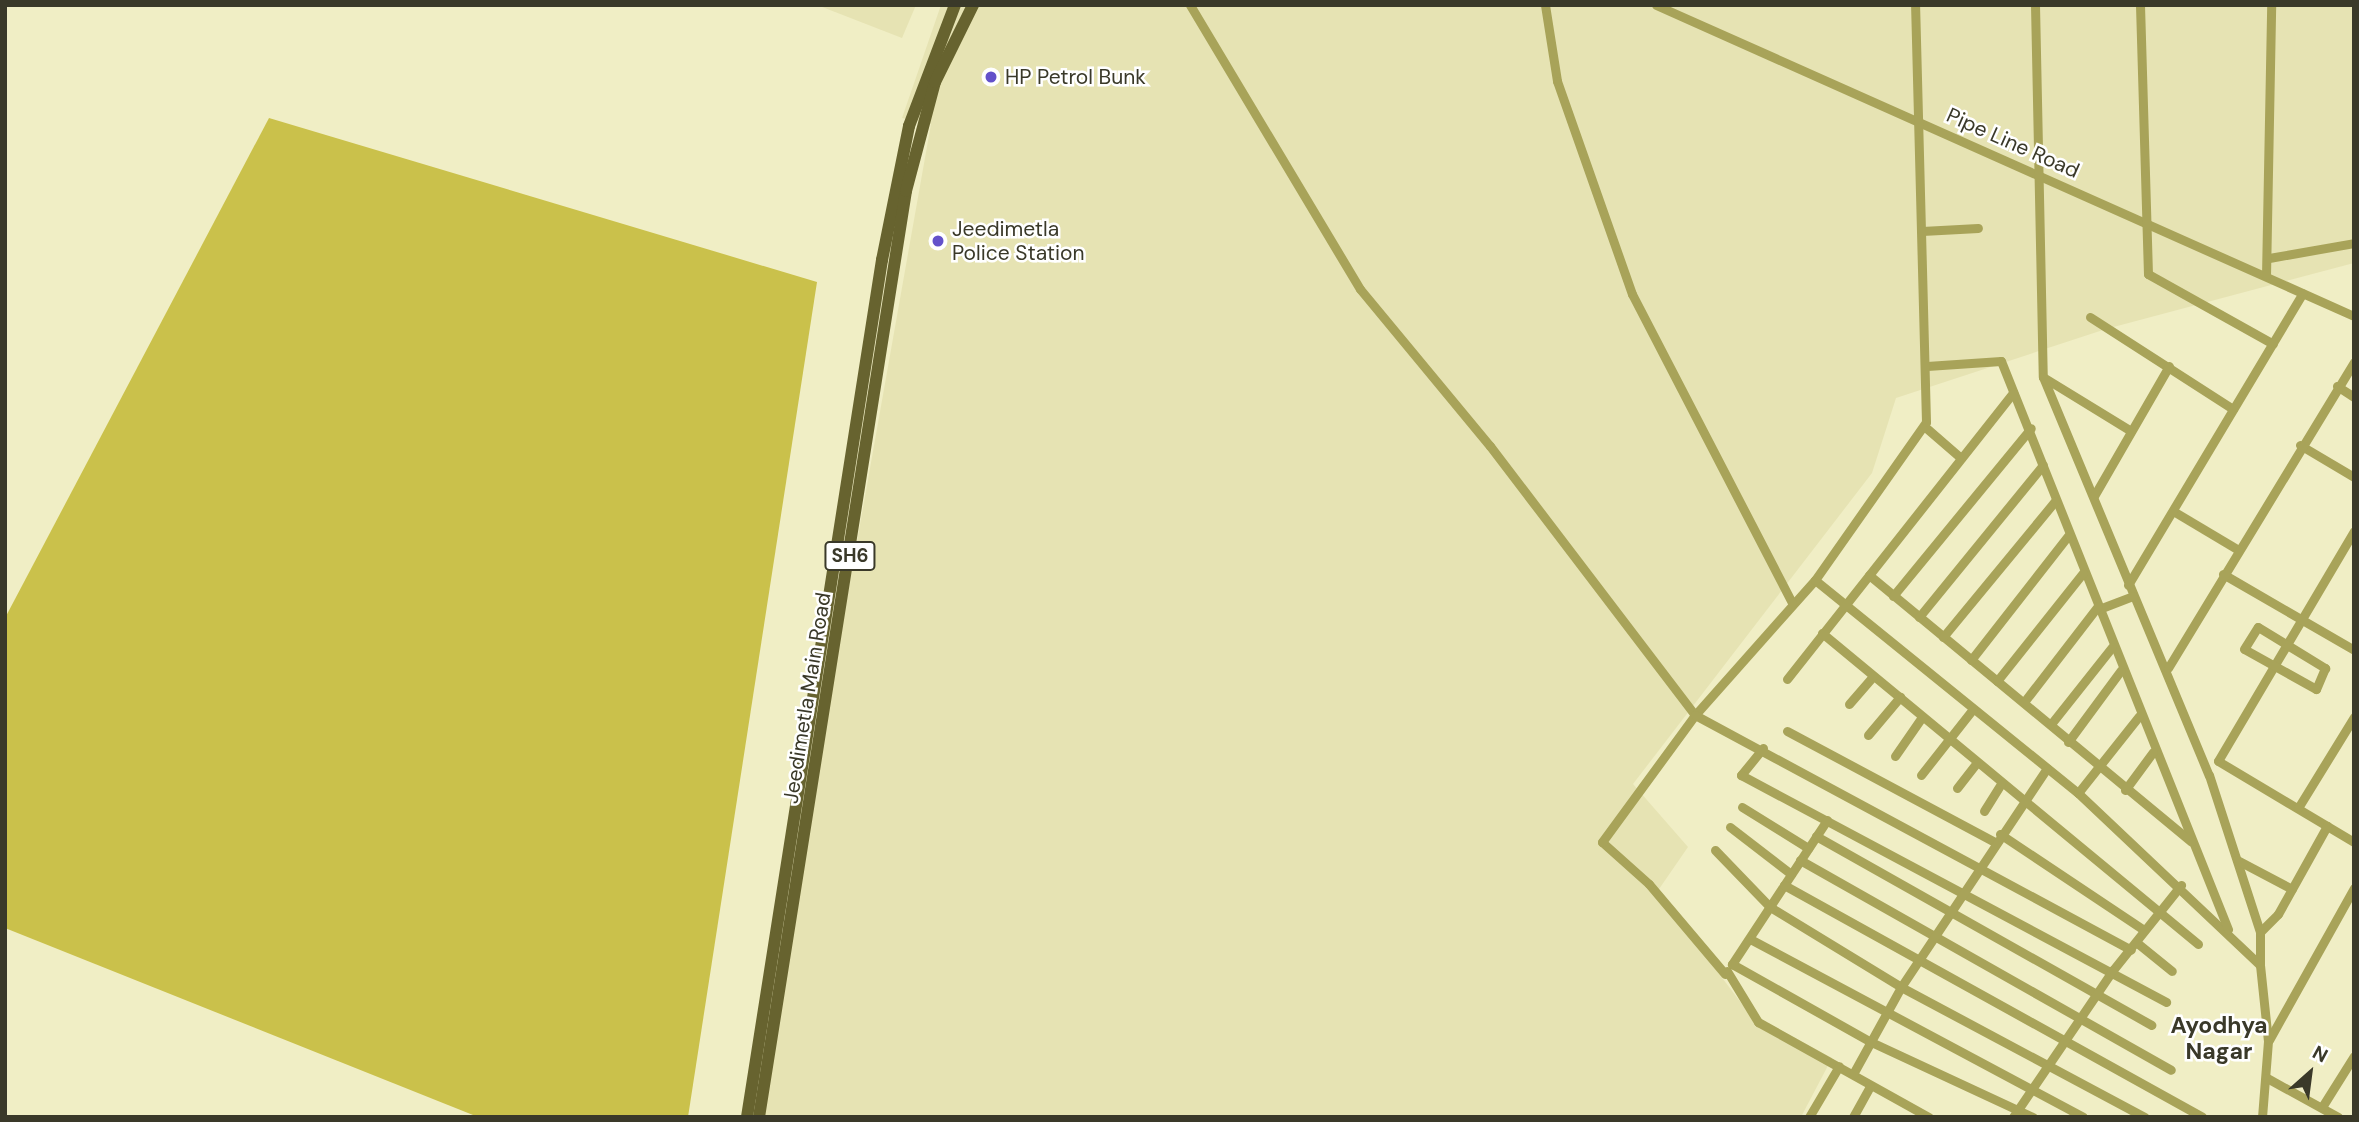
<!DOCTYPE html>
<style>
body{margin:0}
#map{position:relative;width:2359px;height:1122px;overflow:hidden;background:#f0eec5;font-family:"DM Sans",sans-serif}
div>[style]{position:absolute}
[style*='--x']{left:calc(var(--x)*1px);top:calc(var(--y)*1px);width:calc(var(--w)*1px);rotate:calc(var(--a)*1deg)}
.built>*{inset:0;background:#e6e3b3}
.green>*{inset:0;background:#cac14b}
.minor>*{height:9px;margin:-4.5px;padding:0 4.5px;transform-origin:4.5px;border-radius:4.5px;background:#a8a359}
.major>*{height:12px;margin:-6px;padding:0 6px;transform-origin:6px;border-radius:6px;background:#67632f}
.dots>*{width:19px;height:19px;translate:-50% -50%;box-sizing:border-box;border:4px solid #fff;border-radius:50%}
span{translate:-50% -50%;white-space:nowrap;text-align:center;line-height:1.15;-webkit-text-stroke:5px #fff;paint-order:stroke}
.shield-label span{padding:2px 5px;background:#fff;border:2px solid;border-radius:5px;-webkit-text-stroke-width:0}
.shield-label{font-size:19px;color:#3a3929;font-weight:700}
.poi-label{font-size:21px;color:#3a3929}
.left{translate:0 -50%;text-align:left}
.street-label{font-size:21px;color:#3a3929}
.neighbourhood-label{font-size:23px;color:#3a3929;font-weight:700}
.frame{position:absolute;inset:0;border:7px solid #3a3929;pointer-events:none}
.north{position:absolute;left:2275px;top:1038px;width:70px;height:70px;-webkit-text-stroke:5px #fff;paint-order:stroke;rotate:28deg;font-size:19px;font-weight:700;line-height:28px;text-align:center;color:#3a3929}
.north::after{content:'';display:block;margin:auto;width:24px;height:32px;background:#3a3929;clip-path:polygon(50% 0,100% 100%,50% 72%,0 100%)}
</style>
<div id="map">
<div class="built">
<i style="clip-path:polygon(817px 5px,916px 5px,902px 38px)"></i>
<i style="clip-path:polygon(941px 5px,2354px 5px,2354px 263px,2106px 329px,1896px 398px,1872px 473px,1633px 784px,1688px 847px,1657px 892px,1748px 1012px,1832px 1058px,1801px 1117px,755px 1117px,931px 124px,902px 118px)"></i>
</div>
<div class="green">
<i style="clip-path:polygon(269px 118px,817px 282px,688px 1117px,478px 1117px,5px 928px,5px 618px)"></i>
</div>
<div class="minor">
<i style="--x:1190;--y:5;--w:331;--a:59.1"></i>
<i style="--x:1360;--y:289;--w:204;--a:50.4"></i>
<i style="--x:1490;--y:446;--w:338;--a:52.7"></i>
<i style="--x:1695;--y:715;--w:181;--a:-48.4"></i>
<i style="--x:1815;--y:580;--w:338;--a:39"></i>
<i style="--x:2078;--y:793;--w:250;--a:43.4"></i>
<i style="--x:2260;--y:965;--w:76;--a:84"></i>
<i style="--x:2268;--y:1041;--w:76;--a:94.5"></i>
<i style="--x:1545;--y:5;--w:77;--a:81"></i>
<i style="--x:1557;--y:81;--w:226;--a:70.6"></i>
<i style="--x:1632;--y:294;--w:348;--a:62.6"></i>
<i style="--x:1656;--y:5;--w:764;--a:24.02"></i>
<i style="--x:2035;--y:5;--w:372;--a:88.8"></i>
<i style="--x:2043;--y:377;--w:431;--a:67.4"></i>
<i style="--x:2209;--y:775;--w:165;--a:72"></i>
<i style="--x:2260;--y:932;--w:33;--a:90"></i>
<i style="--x:2140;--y:5;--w:269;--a:88.3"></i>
<i style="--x:2148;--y:274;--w:143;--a:29.2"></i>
<i style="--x:1922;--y:231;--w:56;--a:-3.1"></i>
<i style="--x:2269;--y:258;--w:86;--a:-10"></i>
<i style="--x:2266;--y:276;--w:271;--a:-88.9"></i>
<i style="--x:2090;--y:317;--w:170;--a:32.8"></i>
<i style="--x:1927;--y:366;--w:74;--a:-3.9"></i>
<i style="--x:2001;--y:361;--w:612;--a:68.22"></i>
<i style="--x:2043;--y:377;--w:103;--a:31.5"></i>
<i style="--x:2337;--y:386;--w:20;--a:33"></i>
<i style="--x:1924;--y:426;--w:49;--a:40.9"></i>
<i style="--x:2300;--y:445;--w:63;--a:30.7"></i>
<i style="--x:2094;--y:496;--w:150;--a:-60"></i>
<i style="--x:2173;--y:511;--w:74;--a:30.7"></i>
<i style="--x:2354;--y:531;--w:267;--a:120.6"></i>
<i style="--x:2218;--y:761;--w:158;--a:30.8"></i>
<i style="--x:2223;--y:574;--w:151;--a:30.1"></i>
<i style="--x:1869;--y:575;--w:418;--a:39.6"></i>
<i style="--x:1815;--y:580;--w:193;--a:-54.9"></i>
<i style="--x:1926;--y:422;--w:417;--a:-91.5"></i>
<i style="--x:2128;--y:585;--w:340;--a:-59.1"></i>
<i style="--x:1893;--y:596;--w:217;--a:-50.6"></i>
<i style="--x:2099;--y:609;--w:36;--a:-21"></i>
<i style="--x:1919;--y:617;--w:196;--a:-50.8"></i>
<i style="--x:2258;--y:627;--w:79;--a:31.5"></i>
<i style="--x:2325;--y:668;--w:23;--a:113"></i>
<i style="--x:2316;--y:689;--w:82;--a:-150.9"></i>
<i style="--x:2244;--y:649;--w:26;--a:-58"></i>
<i style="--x:1822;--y:633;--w:488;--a:39.6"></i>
<i style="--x:1943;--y:637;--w:176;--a:-50.5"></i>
<i style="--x:1971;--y:660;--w:157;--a:-52"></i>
<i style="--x:2168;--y:668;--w:358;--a:-58.7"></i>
<i style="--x:1787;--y:679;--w:365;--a:-51.7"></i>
<i style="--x:1997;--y:681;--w:138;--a:-51.5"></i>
<i style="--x:2024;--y:702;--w:121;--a:-52.4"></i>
<i style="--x:1849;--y:704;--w:37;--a:-49"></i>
<i style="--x:2051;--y:724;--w:98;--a:-51.6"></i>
<i style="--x:1787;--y:731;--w:236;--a:28.1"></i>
<i style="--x:1868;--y:735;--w:50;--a:-49.9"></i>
<i style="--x:2068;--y:742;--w:89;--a:-53.6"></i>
<i style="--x:1763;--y:748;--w:35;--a:129"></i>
<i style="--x:1741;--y:775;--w:482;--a:28.1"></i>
<i style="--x:1895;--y:756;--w:47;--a:-55.3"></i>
<i style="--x:1921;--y:775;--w:84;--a:-51.8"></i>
<i style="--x:1957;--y:788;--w:31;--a:-52"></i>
<i style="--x:2125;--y:790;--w:47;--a:-53.6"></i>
<i style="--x:2078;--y:793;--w:98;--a:-51.6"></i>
<i style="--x:1742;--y:807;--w:78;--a:31.8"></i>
<i style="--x:2298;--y:808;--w:107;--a:-58.4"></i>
<i style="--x:1984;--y:811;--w:32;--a:-58"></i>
<i style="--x:1827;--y:820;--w:173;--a:123.4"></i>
<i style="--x:1732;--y:964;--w:157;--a:29.3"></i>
<i style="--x:1869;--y:1041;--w:181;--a:24.9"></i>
<i style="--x:1730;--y:827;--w:77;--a:37.6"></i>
<i style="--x:2000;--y:834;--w:173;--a:33.7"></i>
<i style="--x:1816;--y:836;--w:385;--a:29.4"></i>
<i style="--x:1715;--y:850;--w:79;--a:46"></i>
<i style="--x:1770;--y:907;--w:153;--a:31.4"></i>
<i style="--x:1901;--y:987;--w:276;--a:28.1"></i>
<i style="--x:1800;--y:860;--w:426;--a:29.5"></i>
<i style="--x:2237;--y:860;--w:62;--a:27.8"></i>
<i style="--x:1784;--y:885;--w:478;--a:29"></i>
<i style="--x:2260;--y:932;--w:25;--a:-45"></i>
<i style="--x:2278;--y:914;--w:101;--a:-60.9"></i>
<i style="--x:1752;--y:940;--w:375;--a:28.1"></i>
<i style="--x:2136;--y:942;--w:46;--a:38.9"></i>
<i style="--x:1727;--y:971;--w:60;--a:58.7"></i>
<i style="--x:1758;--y:1022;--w:196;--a:29.1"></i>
<i style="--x:1725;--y:974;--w:118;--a:-130.2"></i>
<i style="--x:1649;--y:884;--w:63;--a:-138.2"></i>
<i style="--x:1602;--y:842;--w:157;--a:-53.8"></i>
<i style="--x:1695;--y:715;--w:495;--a:28.3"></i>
<i style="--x:2269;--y:1040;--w:174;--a:-60.8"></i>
<i style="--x:1853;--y:1074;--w:99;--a:-61.1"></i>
<i style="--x:1901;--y:987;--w:263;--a:-56.3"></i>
<i style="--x:2267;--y:1078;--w:81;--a:28.8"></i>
<i style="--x:2322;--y:1107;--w:60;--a:-57.9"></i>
<i style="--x:1809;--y:1117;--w:59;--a:-59.5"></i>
<i style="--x:1853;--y:1117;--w:35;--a:-61"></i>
<i style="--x:2013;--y:1117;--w:178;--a:-55.8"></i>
<i style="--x:2113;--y:970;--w:109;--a:-51.3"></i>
</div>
<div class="major">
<i style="--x:747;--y:1117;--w:868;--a:-81.05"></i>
<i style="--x:882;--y:260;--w:137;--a:-78.6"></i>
<i style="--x:909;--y:126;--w:129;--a:-69.2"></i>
<i style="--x:759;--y:1117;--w:938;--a:-80.98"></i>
<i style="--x:906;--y:191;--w:113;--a:-75.1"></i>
<i style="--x:935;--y:82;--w:86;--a:-63.7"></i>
</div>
<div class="dots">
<i style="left:991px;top:77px;background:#6351ca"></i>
<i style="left:938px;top:241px;background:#6351ca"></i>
</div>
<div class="shield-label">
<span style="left:850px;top:556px">SH6</span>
</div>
<div class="poi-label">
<span class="left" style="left:1005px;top:77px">HP Petrol Bunk</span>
<span class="left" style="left:952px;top:241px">Jeedimetla<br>Police Station</span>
</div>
<div class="street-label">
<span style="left:2013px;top:143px;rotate:24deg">Pipe Line Road</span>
<span style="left:807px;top:698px;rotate:-81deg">Jeedimetla Main Road</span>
</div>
<div class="neighbourhood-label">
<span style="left:2219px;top:1038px">Ayodhya<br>Nagar</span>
</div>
<div class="frame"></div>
<div class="north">N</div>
</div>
